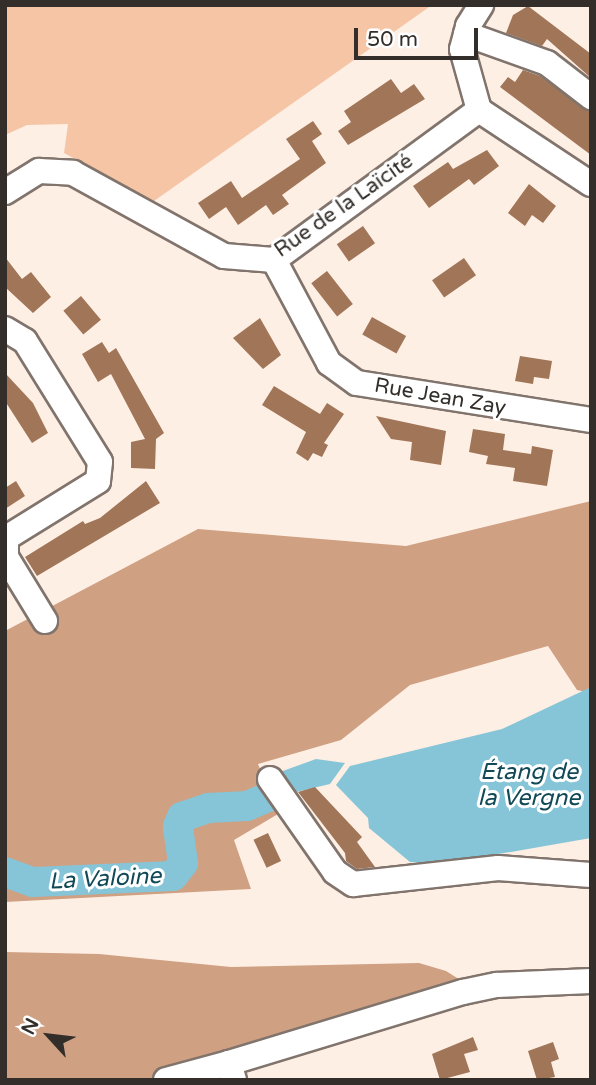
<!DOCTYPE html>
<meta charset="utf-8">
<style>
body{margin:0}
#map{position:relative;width:596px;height:1085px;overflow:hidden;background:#feefe5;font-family:"Varela Round",sans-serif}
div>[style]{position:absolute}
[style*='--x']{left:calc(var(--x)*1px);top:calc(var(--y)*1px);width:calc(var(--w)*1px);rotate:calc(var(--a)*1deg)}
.green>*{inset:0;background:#f5c5a6}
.forest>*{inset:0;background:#cfa082}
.water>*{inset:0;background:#86c5d7}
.river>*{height:30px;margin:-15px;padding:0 15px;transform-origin:15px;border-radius:15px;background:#86c5d7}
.building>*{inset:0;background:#a17558;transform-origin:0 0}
.roads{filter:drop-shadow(2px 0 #81746c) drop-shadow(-2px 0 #81746c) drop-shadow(0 2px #81746c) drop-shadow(0 -2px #81746c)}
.minor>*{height:24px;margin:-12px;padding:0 12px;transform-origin:12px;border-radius:12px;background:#fff}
span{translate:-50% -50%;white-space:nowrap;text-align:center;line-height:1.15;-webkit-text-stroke:6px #fff;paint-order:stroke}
.street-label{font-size:21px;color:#332e2a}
.water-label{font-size:23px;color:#114956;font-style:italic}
.frame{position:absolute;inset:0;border:7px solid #332e2a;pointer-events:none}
.north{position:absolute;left:14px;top:1001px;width:70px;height:70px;-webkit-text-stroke:5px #fff;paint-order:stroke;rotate:297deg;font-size:19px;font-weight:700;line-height:28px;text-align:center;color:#332e2a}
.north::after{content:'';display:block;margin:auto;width:24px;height:32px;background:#332e2a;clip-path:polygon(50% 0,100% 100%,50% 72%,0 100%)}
.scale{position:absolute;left:354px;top:28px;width:124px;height:32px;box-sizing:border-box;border:4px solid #332e2a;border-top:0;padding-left:9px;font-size:21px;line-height:24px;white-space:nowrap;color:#332e2a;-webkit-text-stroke:5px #fff;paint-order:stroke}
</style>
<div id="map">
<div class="green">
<i style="clip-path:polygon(5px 5px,432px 5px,154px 201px,64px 153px,68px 124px,27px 125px,5px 135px)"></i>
</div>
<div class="forest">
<i style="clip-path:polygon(591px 501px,591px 693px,577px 690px,548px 646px,410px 685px,341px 740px,258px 764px,278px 814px,234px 840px,251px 889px,5px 902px,5px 631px,198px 529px,406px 546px)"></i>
<i style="clip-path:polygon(5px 952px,99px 954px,231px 967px,419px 963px,446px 971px,484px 995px,198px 1080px,5px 1080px)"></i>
</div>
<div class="water">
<i style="clip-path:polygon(591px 687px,591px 838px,441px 864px,410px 862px,369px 828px,368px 818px,336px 785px,350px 766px,502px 729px)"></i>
<i style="clip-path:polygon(316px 759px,345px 763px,330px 784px,292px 793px,280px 772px)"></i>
<i style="clip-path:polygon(272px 791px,273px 795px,247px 806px,208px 808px,182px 817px,178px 826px,183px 863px,173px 876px,107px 881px,50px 876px,16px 891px,5px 886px,5px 881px,19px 888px,5px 878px,5px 866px,38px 875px,171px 872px,176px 866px,173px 823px,183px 811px,208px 803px,249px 801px)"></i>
</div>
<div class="river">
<i style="--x:5;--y:872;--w:30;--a:20"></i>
<i style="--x:33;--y:882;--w:140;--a:-2.5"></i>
<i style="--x:173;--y:876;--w:16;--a:-52"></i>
<i style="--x:183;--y:863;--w:37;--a:-98"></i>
<i style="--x:178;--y:826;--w:10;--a:-66"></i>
<i style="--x:182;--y:817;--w:28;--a:-19"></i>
<i style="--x:208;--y:808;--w:39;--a:-3"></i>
<i style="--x:247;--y:806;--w:28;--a:-23"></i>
</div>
<div class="building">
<i style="clip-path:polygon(528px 6px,591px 54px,591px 78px,547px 39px,542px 46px,506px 33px,513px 15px)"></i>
<i style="clip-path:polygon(523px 70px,540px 76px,591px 112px,591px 155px,500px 87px,508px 77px,515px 82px)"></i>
<i style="clip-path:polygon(391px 79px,401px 93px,414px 84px,425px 99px,348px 145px,338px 131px,351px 122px,344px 111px)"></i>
<i style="clip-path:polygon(313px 121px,322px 134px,312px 141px,326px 163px,282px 195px,289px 204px,273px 215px,266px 205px,238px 225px,226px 207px,209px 219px,198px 203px,231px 181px,242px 198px,300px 159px,286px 139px)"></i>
<i style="clip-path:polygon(487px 150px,499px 166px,474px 185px,469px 179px,429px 208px,413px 186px,448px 162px,453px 169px)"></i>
<i style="clip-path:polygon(529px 184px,556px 206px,543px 223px,532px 215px,525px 226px,508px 213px)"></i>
<i style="left:363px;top:226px;width:21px;height:32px;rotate:55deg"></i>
<i style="clip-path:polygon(5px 257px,22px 279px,31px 272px,51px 297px,33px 313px,5px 287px)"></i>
<i style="left:464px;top:258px;width:21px;height:39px;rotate:55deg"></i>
<i style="left:327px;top:271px;width:42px;height:20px;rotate:52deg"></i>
<i style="left:81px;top:296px;width:31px;height:23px;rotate:50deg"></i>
<i style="left:372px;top:317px;width:39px;height:20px;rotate:29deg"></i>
<i style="clip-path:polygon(260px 318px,281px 355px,263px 369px,233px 338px)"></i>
<i style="clip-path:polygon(102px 342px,109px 353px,116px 348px,164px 433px,156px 439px,155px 469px,131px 468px,131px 442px,145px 439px,111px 374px,98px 382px,82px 354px)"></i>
<i style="clip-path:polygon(520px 356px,552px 361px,549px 379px,534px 377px,533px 384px,515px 381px)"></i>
<i style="clip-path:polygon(5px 373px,33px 403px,48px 433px,32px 443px,5px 401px)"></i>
<i style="clip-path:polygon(274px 386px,320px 414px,327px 403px,344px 414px,324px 443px,328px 445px,322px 457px,313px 453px,308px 461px,296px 453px,306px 432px,262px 405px)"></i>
<i style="clip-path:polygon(376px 416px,446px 431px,441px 465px,410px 460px,412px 442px,391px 439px)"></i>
<i style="clip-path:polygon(473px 429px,505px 434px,503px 450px,531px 454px,532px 446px,553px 450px,547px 486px,513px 481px,515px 468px,486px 464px,488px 456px,469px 452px)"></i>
<i style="clip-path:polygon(16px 481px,25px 496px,5px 509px,5px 488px)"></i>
<i style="clip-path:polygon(146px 481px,160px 503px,37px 576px,25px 557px,83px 521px,85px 524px,100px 518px)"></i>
<i style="clip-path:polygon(315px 787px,362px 837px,357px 842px,375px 867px,357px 869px,346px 861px,345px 853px,298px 792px)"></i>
<i style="left:268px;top:833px;width:31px;height:16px;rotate:65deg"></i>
<i style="clip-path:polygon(473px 1037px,478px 1050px,464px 1054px,470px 1072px,440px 1080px,432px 1054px)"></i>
<i style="clip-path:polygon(553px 1042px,559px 1059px,551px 1062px,555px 1077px,537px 1080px,528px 1051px)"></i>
</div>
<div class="roads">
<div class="minor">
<i style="--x:466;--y:34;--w:86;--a:19.7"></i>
<i style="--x:547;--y:63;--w:56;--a:37.7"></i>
<i style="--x:479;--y:110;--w:134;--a:33.5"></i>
<i style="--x:479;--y:110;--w:63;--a:-105.6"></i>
<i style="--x:462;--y:49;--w:24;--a:-75"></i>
<i style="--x:468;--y:26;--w:25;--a:-58"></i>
<i style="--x:5;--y:192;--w:40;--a:-32"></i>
<i style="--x:39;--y:171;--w:34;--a:3"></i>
<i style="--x:73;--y:173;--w:172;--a:28.8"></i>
<i style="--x:224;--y:256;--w:50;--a:4.6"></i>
<i style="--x:274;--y:260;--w:254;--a:-36.2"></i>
<i style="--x:274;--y:260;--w:117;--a:61.9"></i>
<i style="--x:329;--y:363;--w:34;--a:36"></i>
<i style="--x:357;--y:383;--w:237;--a:9"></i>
<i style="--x:5;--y:329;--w:23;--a:31"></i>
<i style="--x:25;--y:341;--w:142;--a:58.2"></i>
<i style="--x:100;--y:462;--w:19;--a:96"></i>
<i style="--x:98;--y:481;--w:108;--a:148.2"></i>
<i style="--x:6;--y:538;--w:19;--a:90"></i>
<i style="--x:6;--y:557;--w:75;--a:58.6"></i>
<i style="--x:270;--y:779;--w:113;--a:55"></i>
<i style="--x:335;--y:872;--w:22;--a:34"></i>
<i style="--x:353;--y:884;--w:146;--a:-6.3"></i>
<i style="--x:498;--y:868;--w:93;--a:4.3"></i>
<i style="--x:166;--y:1080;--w:65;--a:-15.1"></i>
<i style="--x:234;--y:1080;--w:18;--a:-106"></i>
<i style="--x:229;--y:1063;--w:245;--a:-16.9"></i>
<i style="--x:463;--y:992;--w:35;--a:-12"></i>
<i style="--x:497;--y:985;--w:94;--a:-2.4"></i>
</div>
</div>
<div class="street-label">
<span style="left:344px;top:206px;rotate:-35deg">Rue de la Laïcité</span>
<span style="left:440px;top:397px;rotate:10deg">Rue Jean Zay</span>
</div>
<div class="water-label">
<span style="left:529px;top:785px">Étang de<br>la Vergne</span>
<span style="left:105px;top:879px;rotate:-3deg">La Valoine</span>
</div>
<div class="frame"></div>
<div class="north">N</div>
<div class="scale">50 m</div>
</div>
